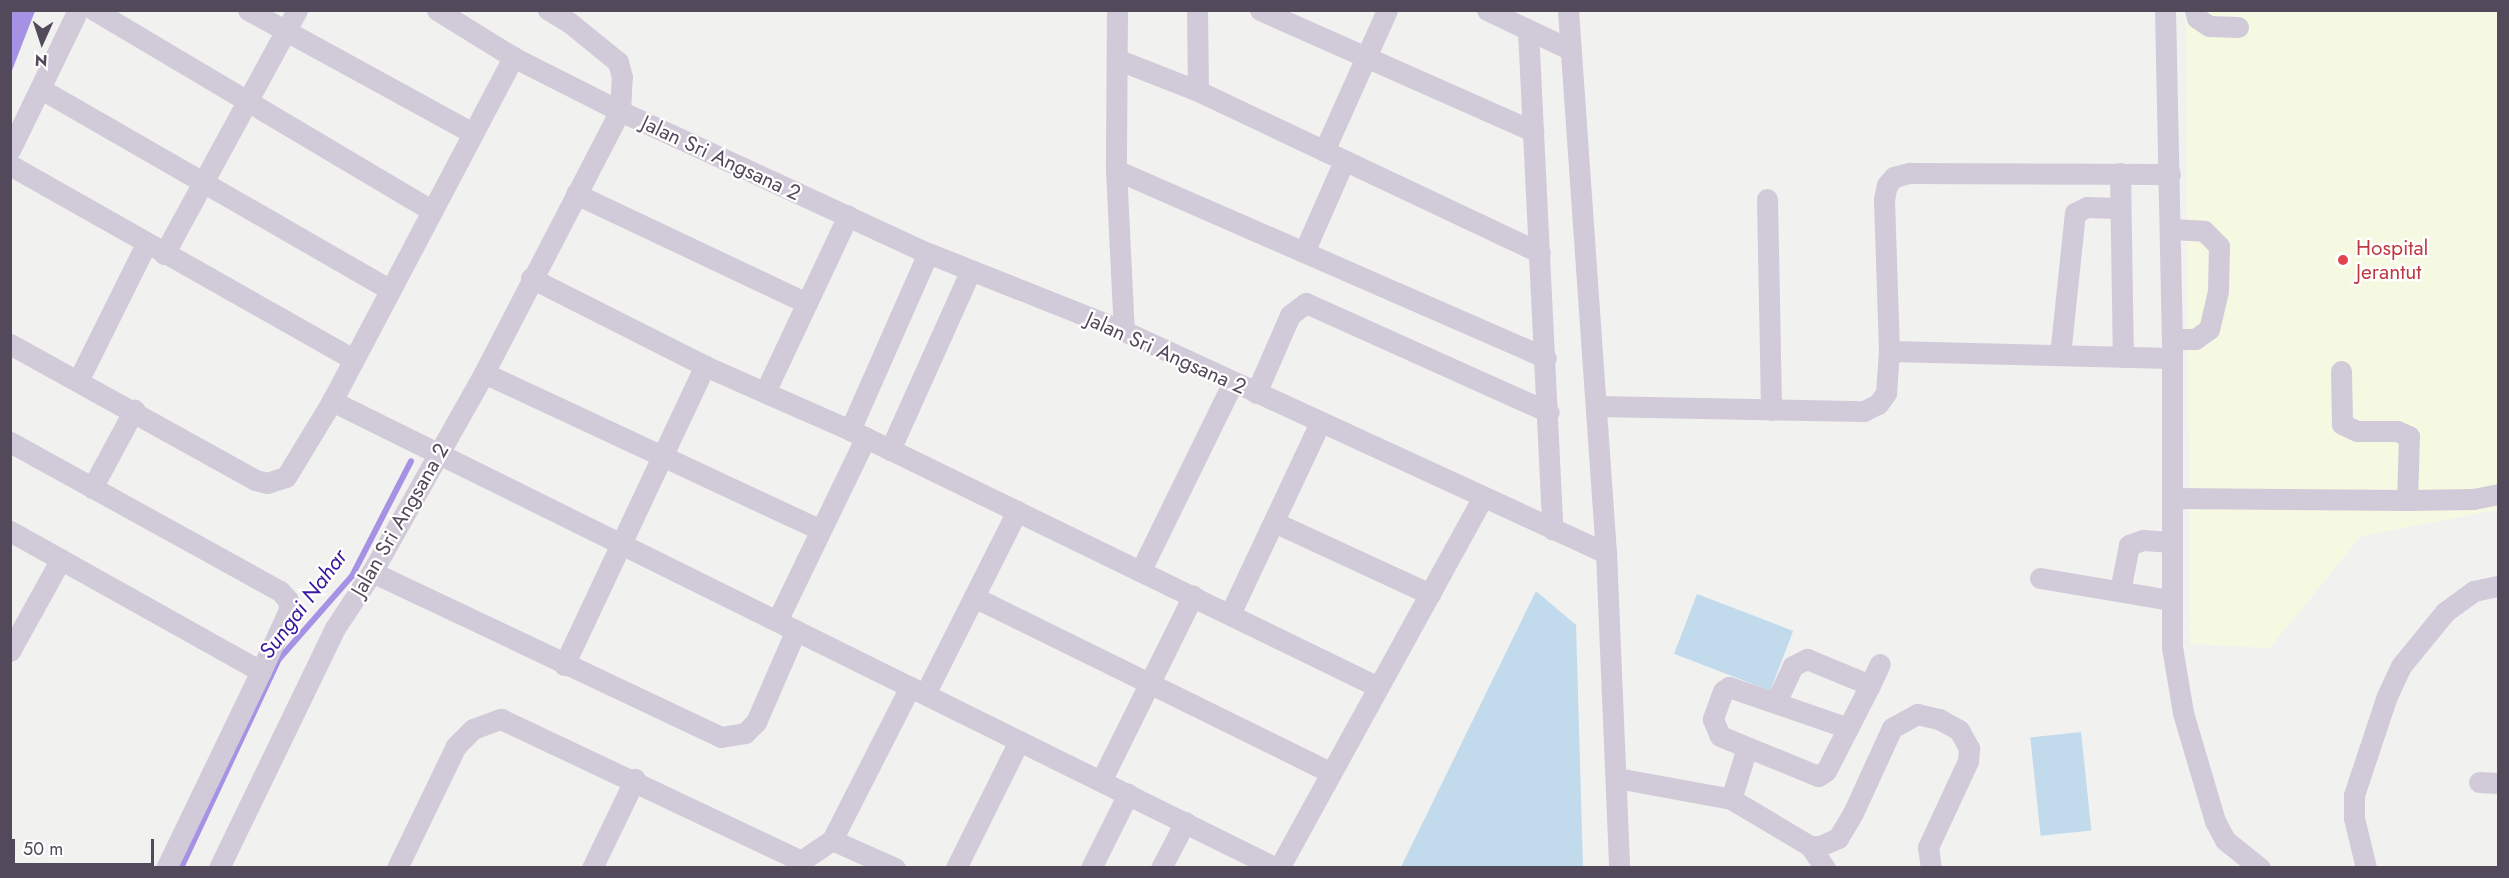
<!DOCTYPE html>
<style>
body{margin:0}
#map{position:relative;width:2509px;height:878px;overflow:hidden;background:#f1f1ef;font-family:Jost,sans-serif}
div>[style]{position:absolute}
[style*='--x']{left:calc(var(--x)*1px);top:calc(var(--y)*1px);width:calc(var(--w)*1px);rotate:calc(var(--a)*1deg)}
.medical>*{inset:0;background:#f6f9e2}
.green>*{inset:0;background:#c1daec;transform-origin:0 0}
.water>*{inset:0;background:#a692e5}
.stream>*{height:6px;margin:-3px;padding:0 3px;transform-origin:3px;border-radius:3px;background:#a692e5}
.minor>*{height:21px;margin:-10.5px;padding:0 10.5px;transform-origin:10.5px;border-radius:10.5px;background:#d1cad8}
.dots>*{width:16px;height:16px;translate:-50% -50%;box-sizing:border-box;border:3px solid #fff;border-radius:50%}
span{translate:-50% -50%;white-space:nowrap;text-align:center;line-height:1.15;-webkit-text-stroke:4.5px #fff;paint-order:stroke}
.street-label{font-size:21px;color:#52495b}
.health-label{font-size:21px;color:#be3a42}
.left{translate:0 -50%;text-align:left}
.water-label{font-size:22px;color:#39189f;font-style:italic}
.frame{position:absolute;inset:0;border:12px solid #52495b;pointer-events:none}
.north{position:absolute;left:12px;top:12px;width:60px;height:60px;-webkit-text-stroke:4px #fff;paint-order:stroke;rotate:183deg;font-size:16px;font-weight:700;line-height:24px;text-align:center;color:#52495b}
.north::after{content:'';display:block;margin:auto;width:21px;height:27px;background:#52495b;clip-path:polygon(50% 0,100% 100%,50% 72%,0 100%)}
.scale{position:absolute;left:12px;top:839px;width:142px;height:27px;box-sizing:border-box;border:3px solid #52495b;border-top:0;padding-left:8px;font-size:18px;line-height:21px;white-space:nowrap;color:#52495b;-webkit-text-stroke:4px #fff;paint-order:stroke}
</style>
<div id="map">
<div class="medical">
<i style="clip-path:polygon(2186px 11px,2498px 11px,2498px 510px,2361px 536px,2270px 648px,2190px 644px)"></i>
</div>
<div class="green">
<i style="clip-path:polygon(1536px 591px,1576px 625px,1583px 867px,1401px 867px)"></i>
<i style="left:1697px;top:594px;width:103px;height:64px;rotate:21deg"></i>
<i style="left:2081px;top:732px;width:99px;height:51px;rotate:84deg"></i>
</div>
<div class="water">
<i style="clip-path:polygon(11px 10px,35px 11px,11px 73px,10px 11px)"></i>
</div>
<div class="stream">
<i style="--x:181;--y:868;--w:231;--a:-64.9"></i>
<i style="--x:279;--y:659;--w:111;--a:-48.7"></i>
<i style="--x:352;--y:576;--w:129;--a:-62.8"></i>
</div>
<div class="minor">
<i style="--x:94;--y:10;--w:393;--a:30.7"></i>
<i style="--x:248;--y:10;--w:256;--a:28.7"></i>
<i style="--x:437;--y:10;--w:89;--a:31.7"></i>
<i style="--x:513;--y:57;--w:120;--a:26.8"></i>
<i style="--x:620;--y:111;--w:339;--a:24.8"></i>
<i style="--x:928;--y:253;--w:211;--a:21.7"></i>
<i style="--x:1124;--y:331;--w:531;--a:24.73"></i>
<i style="--x:1117;--y:10;--w:160;--a:90.4"></i>
<i style="--x:1116;--y:170;--w:161;--a:87.2"></i>
<i style="--x:1197;--y:10;--w:81;--a:89.3"></i>
<i style="--x:1260;--y:10;--w:299;--a:23.9"></i>
<i style="--x:1487;--y:10;--w:91;--a:25.4"></i>
<i style="--x:1568;--y:10;--w:544;--a:86"></i>
<i style="--x:1606;--y:553;--w:315;--a:87.6"></i>
<i style="--x:2165;--y:10;--w:329;--a:88.8"></i>
<i style="--x:2172;--y:339;--w:308;--a:90"></i>
<i style="--x:2172;--y:647;--w:67;--a:80.5"></i>
<i style="--x:2183;--y:713;--w:113;--a:73.5"></i>
<i style="--x:2215;--y:821;--w:21;--a:62"></i>
<i style="--x:2225;--y:840;--w:45;--a:38.7"></i>
<i style="--x:2195;--y:10;--w:8;--a:76"></i>
<i style="--x:2197;--y:18;--w:14;--a:34"></i>
<i style="--x:2209;--y:26;--w:29;--a:2"></i>
<i style="--x:1528;--y:30;--w:500;--a:87.2"></i>
<i style="--x:1119;--y:60;--w:85;--a:21.4"></i>
<i style="--x:1198;--y:91;--w:378;--a:25.3"></i>
<i style="--x:41;--y:89;--w:403;--a:29.9"></i>
<i style="--x:10;--y:150;--w:156;--a:-64.1"></i>
<i style="--x:1324;--y:151;--w:154;--a:-65.9"></i>
<i style="--x:10;--y:165;--w:395;--a:29.5"></i>
<i style="--x:1116;--y:170;--w:469;--a:23.6"></i>
<i style="--x:2120;--y:173;--w:184;--a:89.1"></i>
<i style="--x:576;--y:194;--w:255;--a:25.3"></i>
<i style="--x:1767;--y:199;--w:211;--a:88.9"></i>
<i style="--x:2171;--y:229;--w:33;--a:3"></i>
<i style="--x:2204;--y:231;--w:21;--a:45"></i>
<i style="--x:2219;--y:246;--w:45;--a:91.3"></i>
<i style="--x:2218;--y:291;--w:39;--a:103"></i>
<i style="--x:2209;--y:329;--w:17;--a:144"></i>
<i style="--x:2195;--y:339;--w:23;--a:180"></i>
<i style="--x:1304;--y:252;--w:99;--a:-66.3"></i>
<i style="--x:164;--y:254;--w:278;--a:-61.4"></i>
<i style="--x:531;--y:278;--w:195;--a:26.8"></i>
<i style="--x:705;--y:366;--w:158;--a:23.8"></i>
<i style="--x:850;--y:430;--w:587;--a:25.95"></i>
<i style="--x:10;--y:344;--w:280;--a:29"></i>
<i style="--x:255;--y:480;--w:12;--a:14"></i>
<i style="--x:267;--y:483;--w:20;--a:-18"></i>
<i style="--x:286;--y:477;--w:89;--a:-58.8"></i>
<i style="--x:332;--y:401;--w:389;--a:-62.2"></i>
<i style="--x:1889;--y:351;--w:283;--a:1.4"></i>
<i style="--x:2060;--y:355;--w:143;--a:-84"></i>
<i style="--x:2075;--y:213;--w:13;--a:-27"></i>
<i style="--x:2087;--y:207;--w:33;--a:2"></i>
<i style="--x:2341;--y:371;--w:53;--a:88.9"></i>
<i style="--x:2342;--y:424;--w:17;--a:25"></i>
<i style="--x:2357;--y:431;--w:40;--a:0"></i>
<i style="--x:2397;--y:431;--w:13;--a:23"></i>
<i style="--x:2409;--y:436;--w:64;--a:91.8"></i>
<i style="--x:484;--y:373;--w:371;--a:25"></i>
<i style="--x:78;--y:381;--w:153;--a:-63.6"></i>
<i style="--x:765;--y:392;--w:195;--a:-64.8"></i>
<i style="--x:1256;--y:393;--w:85;--a:-66.4"></i>
<i style="--x:1290;--y:315;--w:20;--a:-37"></i>
<i style="--x:1306;--y:303;--w:266;--a:24.2"></i>
<i style="--x:332;--y:401;--w:1053;--a:26.32"></i>
<i style="--x:1597;--y:406;--w:267;--a:1.1"></i>
<i style="--x:1864;--y:411;--w:16;--a:-27"></i>
<i style="--x:1878;--y:404;--w:14;--a:-54"></i>
<i style="--x:1886;--y:393;--w:42;--a:-85.9"></i>
<i style="--x:1889;--y:351;--w:152;--a:-91.9"></i>
<i style="--x:1884;--y:199;--w:14;--a:-78"></i>
<i style="--x:1887;--y:185;--w:11;--a:-49"></i>
<i style="--x:1894;--y:177;--w:16;--a:-15"></i>
<i style="--x:1909;--y:173;--w:261;--a:0.2"></i>
<i style="--x:850;--y:430;--w:193;--a:-66.2"></i>
<i style="--x:10;--y:442;--w:308;--a:28.9"></i>
<i style="--x:280;--y:591;--w:12;--a:48"></i>
<i style="--x:288;--y:600;--w:10;--a:84"></i>
<i style="--x:289;--y:610;--w:67;--a:114.7"></i>
<i style="--x:261;--y:671;--w:219;--a:115.7"></i>
<i style="--x:890;--y:450;--w:197;--a:-65.8"></i>
<i style="--x:92;--y:488;--w:89;--a:-61.7"></i>
<i style="--x:2173;--y:498;--w:234;--a:0.5"></i>
<i style="--x:2407;--y:500;--w:66;--a:-0.9"></i>
<i style="--x:2473;--y:499;--w:25;--a:-11"></i>
<i style="--x:1274;--y:522;--w:172;--a:24.8"></i>
<i style="--x:10;--y:531;--w:287;--a:29.2"></i>
<i style="--x:1141;--y:570;--w:209;--a:-63.9"></i>
<i style="--x:372;--y:572;--w:386;--a:25.3"></i>
<i style="--x:721;--y:737;--w:24;--a:-9"></i>
<i style="--x:745;--y:733;--w:16;--a:-45"></i>
<i style="--x:756;--y:722;--w:100;--a:-66.5"></i>
<i style="--x:2040;--y:578;--w:132;--a:9.6"></i>
<i style="--x:2120;--y:591;--w:47;--a:-78.9"></i>
<i style="--x:2129;--y:545;--w:15;--a:-20"></i>
<i style="--x:2143;--y:540;--w:29;--a:4"></i>
<i style="--x:974;--y:597;--w:398;--a:26.2"></i>
<i style="--x:1230;--y:614;--w:211;--a:-64.8"></i>
<i style="--x:777;--y:621;--w:204;--a:-64.2"></i>
<i style="--x:10;--y:651;--w:105;--a:-61"></i>
<i style="--x:564;--y:665;--w:331;--a:-64.8"></i>
<i style="--x:925;--y:694;--w:205;--a:-63.3"></i>
<i style="--x:1776;--y:702;--w:40;--a:-65"></i>
<i style="--x:1793;--y:666;--w:16;--a:-27"></i>
<i style="--x:1807;--y:659;--w:68;--a:22.4"></i>
<i style="--x:1848;--y:728;--w:126;--a:-161"></i>
<i style="--x:1729;--y:687;--w:7;--a:146"></i>
<i style="--x:1723;--y:691;--w:30;--a:110"></i>
<i style="--x:1713;--y:719;--w:18;--a:68"></i>
<i style="--x:1720;--y:736;--w:106;--a:22.2"></i>
<i style="--x:1818;--y:776;--w:9;--a:-32"></i>
<i style="--x:1826;--y:771;--w:97;--a:-62.9"></i>
<i style="--x:1870;--y:685;--w:23;--a:-65"></i>
<i style="--x:1617;--y:778;--w:116;--a:10.4"></i>
<i style="--x:1731;--y:799;--w:92;--a:30.7"></i>
<i style="--x:1810;--y:846;--w:10;--a:0"></i>
<i style="--x:1820;--y:846;--w:20;--a:-24"></i>
<i style="--x:1838;--y:838;--w:29;--a:-59"></i>
<i style="--x:1853;--y:813;--w:94;--a:-65.4"></i>
<i style="--x:1892;--y:728;--w:29;--a:-29"></i>
<i style="--x:1917;--y:714;--w:23;--a:13"></i>
<i style="--x:1939;--y:719;--w:23;--a:29"></i>
<i style="--x:1959;--y:730;--w:21;--a:61"></i>
<i style="--x:1969;--y:748;--w:13;--a:94"></i>
<i style="--x:1968;--y:761;--w:95;--a:114.9"></i>
<i style="--x:1928;--y:847;--w:21;--a:82"></i>
<i style="--x:1101;--y:781;--w:207;--a:-63.6"></i>
<i style="--x:2479;--y:782;--w:19;--a:3"></i>
<i style="--x:1731;--y:799;--w:53;--a:-72.6"></i>
<i style="--x:832;--y:840;--w:172;--a:-63"></i>
<i style="--x:1810;--y:846;--w:27;--a:56"></i>
<i style="--x:219;--y:868;--w:267;--a:-64.2"></i>
<i style="--x:335;--y:628;--w:67;--a:-56.5"></i>
<i style="--x:372;--y:572;--w:228;--a:-60.6"></i>
<i style="--x:484;--y:373;--w:295;--a:-62.6"></i>
<i style="--x:620;--y:111;--w:34;--a:-87"></i>
<i style="--x:622;--y:77;--w:16;--a:-105"></i>
<i style="--x:618;--y:62;--w:62;--a:-140.9"></i>
<i style="--x:570;--y:23;--w:26;--a:-149"></i>
<i style="--x:397;--y:868;--w:136;--a:-64.2"></i>
<i style="--x:456;--y:746;--w:24;--a:-45"></i>
<i style="--x:473;--y:729;--w:30;--a:-20"></i>
<i style="--x:501;--y:719;--w:332;--a:25.3"></i>
<i style="--x:592;--y:868;--w:99;--a:-64.2"></i>
<i style="--x:798;--y:868;--w:8;--a:-67"></i>
<i style="--x:801;--y:861;--w:37;--a:-34"></i>
<i style="--x:832;--y:840;--w:69;--a:24"></i>
<i style="--x:956;--y:868;--w:142;--a:-63.6"></i>
<i style="--x:1091;--y:868;--w:83;--a:-63.4"></i>
<i style="--x:1161;--y:868;--w:52;--a:-62.4"></i>
<i style="--x:1279;--y:868;--w:422;--a:-61.2"></i>
<i style="--x:2366;--y:868;--w:51;--a:-103.5"></i>
<i style="--x:2354;--y:818;--w:23;--a:-90"></i>
<i style="--x:2354;--y:795;--w:104;--a:-71.6"></i>
<i style="--x:2387;--y:696;--w:33;--a:-65"></i>
<i style="--x:2401;--y:666;--w:70;--a:-50.8"></i>
<i style="--x:2445;--y:612;--w:36;--a:-36"></i>
<i style="--x:2474;--y:591;--w:25;--a:-12"></i>
</div>
<div class="dots">
<i style="left:2343px;top:260px;background:#e0444e"></i>
</div>
<div class="street-label">
<span style="left:721px;top:158px;rotate:25deg">Jalan Sri Angsana 2</span>
<span style="left:1166px;top:353px;rotate:24deg">Jalan Sri Angsana 2</span>
<span style="left:400px;top:520px;rotate:-60deg">Jalan Sri Angsana 2</span>
</div>
<div class="health-label">
<span class="left" style="left:2356px;top:260px">Hospital<br>Jerantut</span>
</div>
<div class="water-label">
<span style="left:303px;top:604px;rotate:-53deg">Sungai Nahar</span>
</div>
<div class="frame"></div>
<div class="north">N</div>
<div class="scale">50 m</div>
</div>
